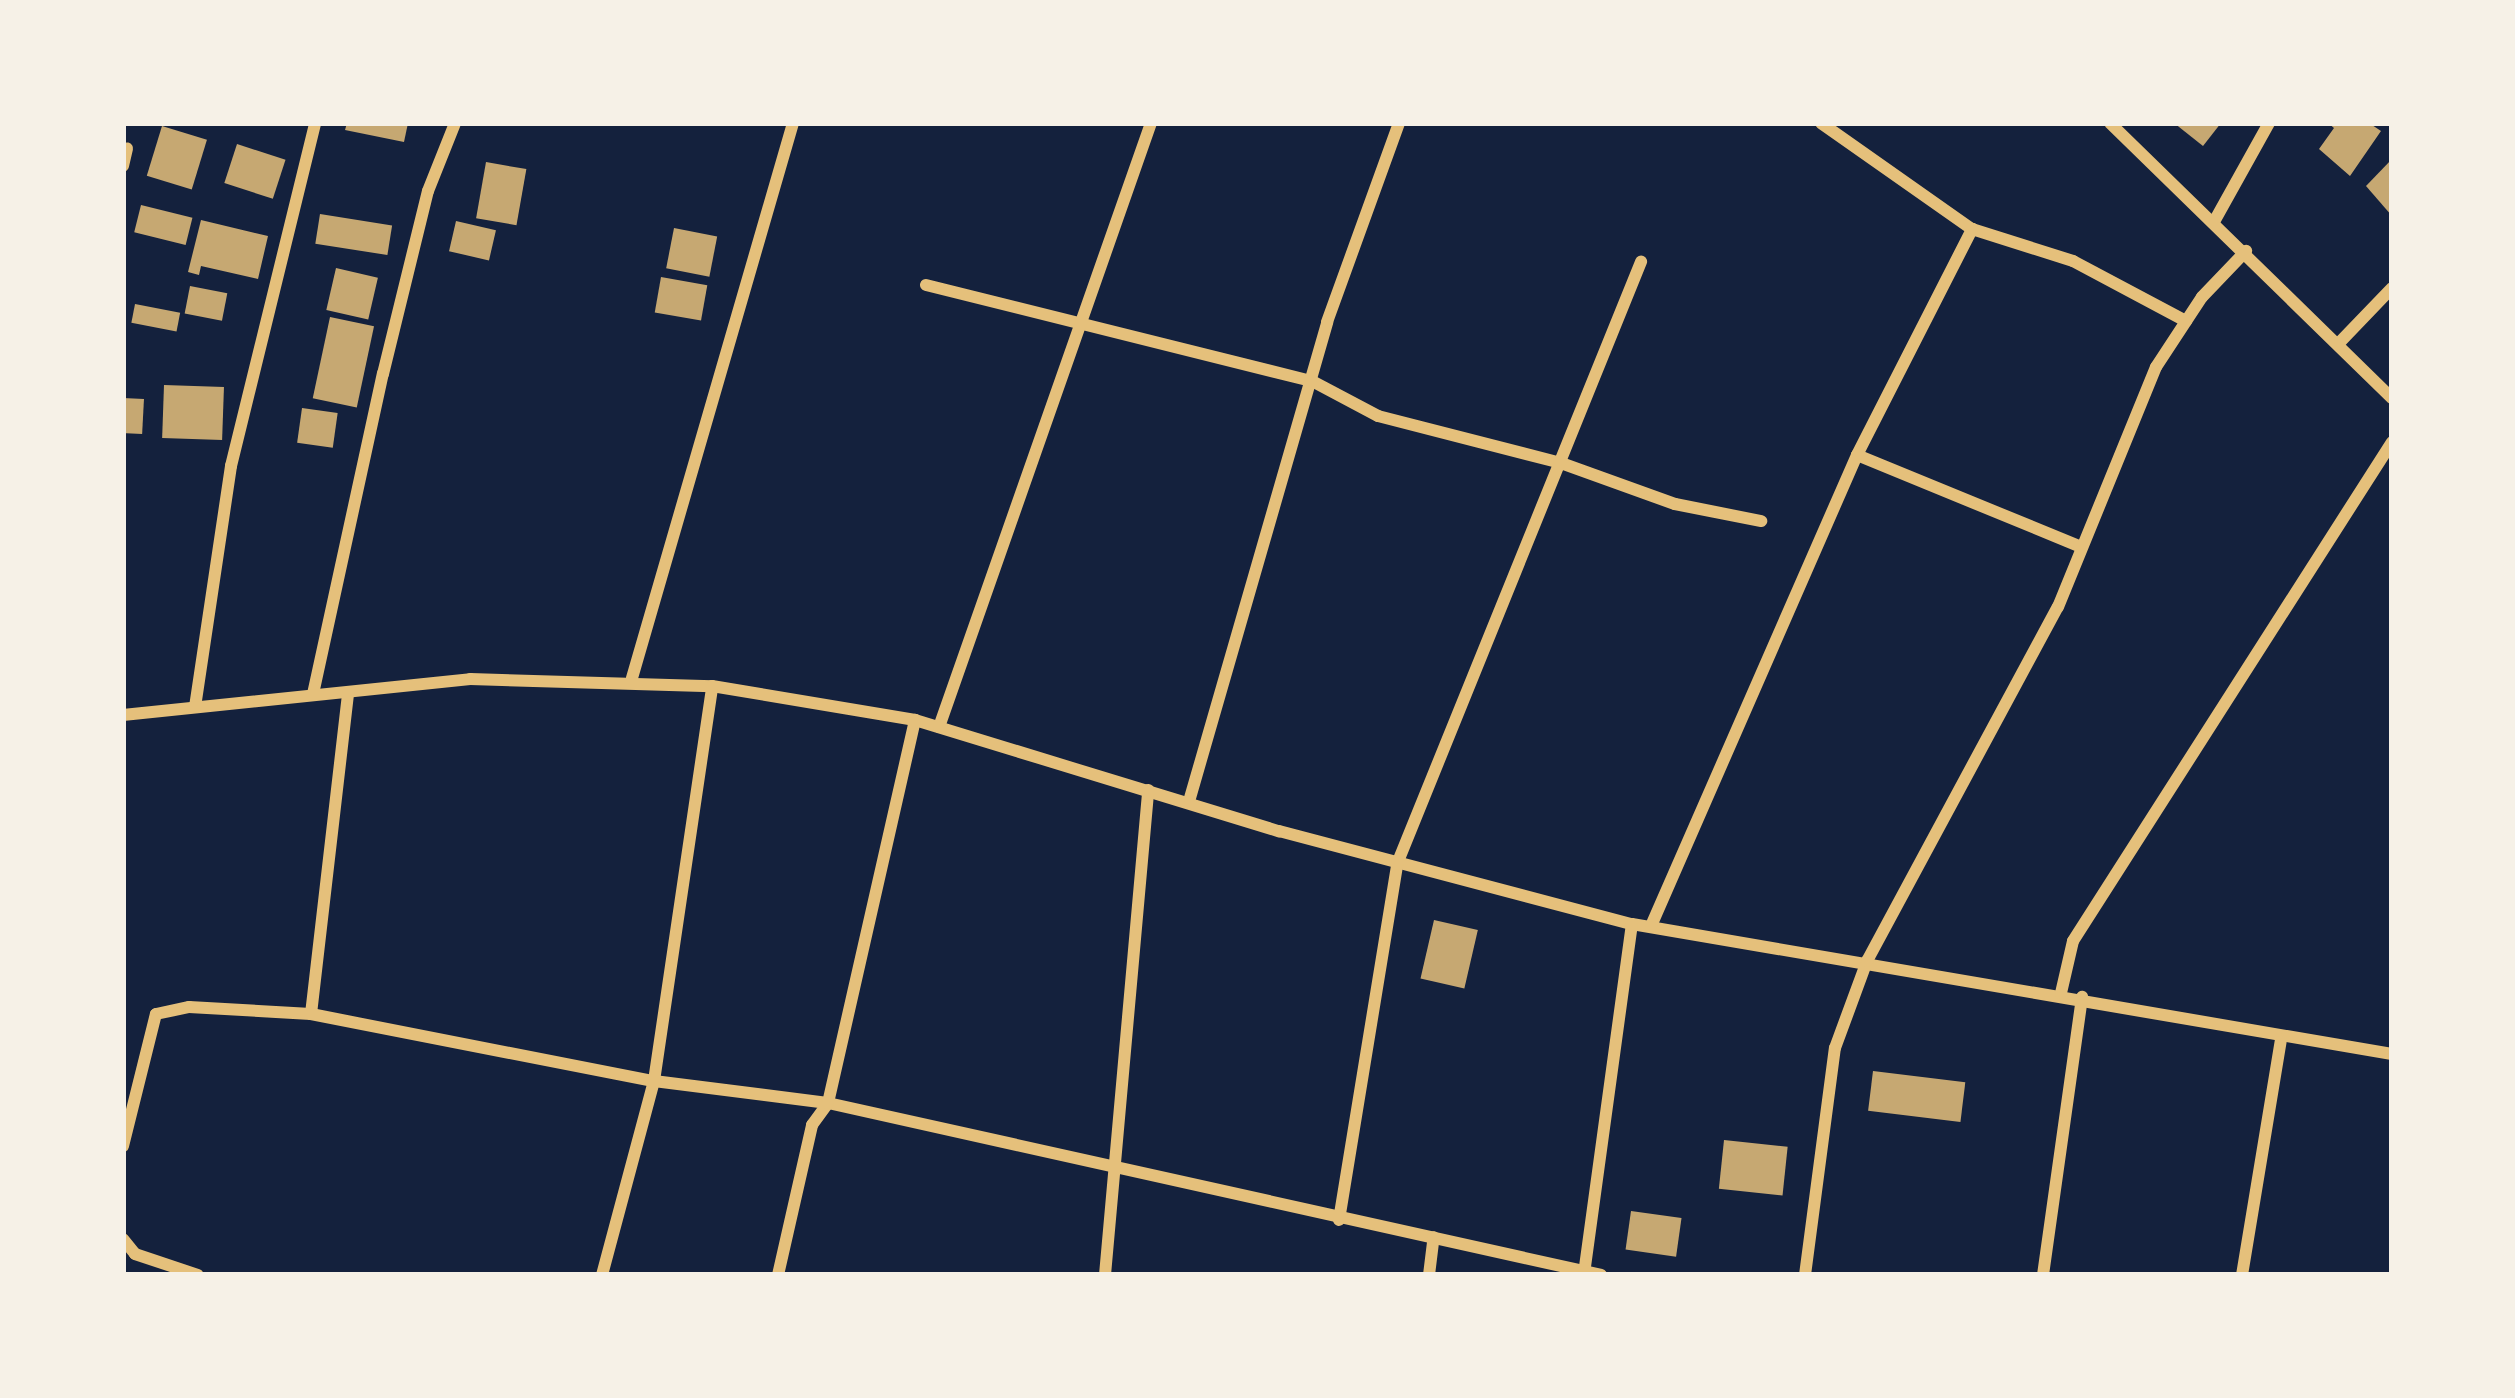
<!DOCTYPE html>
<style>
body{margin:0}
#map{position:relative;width:2515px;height:1398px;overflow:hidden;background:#14213d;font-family:Mulish,sans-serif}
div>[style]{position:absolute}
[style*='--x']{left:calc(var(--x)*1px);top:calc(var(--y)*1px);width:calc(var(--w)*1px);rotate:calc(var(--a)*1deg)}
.building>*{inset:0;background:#c6a872;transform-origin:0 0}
.minor>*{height:12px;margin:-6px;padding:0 6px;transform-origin:6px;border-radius:6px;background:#e5c07b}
span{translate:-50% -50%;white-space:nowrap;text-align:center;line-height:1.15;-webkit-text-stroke:9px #f6f1e7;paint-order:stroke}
.frame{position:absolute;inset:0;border:126px solid #f6f1e7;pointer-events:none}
</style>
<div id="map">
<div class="building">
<i style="clip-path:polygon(347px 123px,408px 123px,404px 142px,345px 130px)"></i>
<i style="clip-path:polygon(2174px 123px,2221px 123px,2203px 146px)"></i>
<i style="clip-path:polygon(2328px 123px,2369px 123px,2381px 131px,2350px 176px,2319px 149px,2334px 128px)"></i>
<i style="left:162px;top:126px;width:47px;height:52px;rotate:17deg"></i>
<i style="left:237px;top:144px;width:51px;height:41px;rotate:18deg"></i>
<i style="clip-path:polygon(2392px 159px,2392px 216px,2366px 186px)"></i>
<i style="left:486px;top:162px;width:41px;height:57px;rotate:10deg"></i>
<i style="left:141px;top:205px;width:53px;height:28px;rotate:14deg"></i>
<i style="left:320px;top:214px;width:73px;height:30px;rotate:9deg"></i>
<i style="clip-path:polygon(201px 220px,268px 236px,258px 279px,201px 266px,199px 275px,188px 272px)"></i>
<i style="left:456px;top:221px;width:41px;height:31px;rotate:13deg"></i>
<i style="left:674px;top:228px;width:44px;height:41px;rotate:11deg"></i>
<i style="left:336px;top:268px;width:43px;height:43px;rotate:13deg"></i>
<i style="left:661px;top:277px;width:47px;height:36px;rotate:10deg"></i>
<i style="left:190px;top:286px;width:38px;height:28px;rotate:11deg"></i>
<i style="left:135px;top:304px;width:46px;height:19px;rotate:11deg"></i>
<i style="left:330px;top:317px;width:45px;height:83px;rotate:12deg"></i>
<i style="left:164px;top:385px;width:60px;height:53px;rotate:2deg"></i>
<i style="left:123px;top:398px;width:21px;height:35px;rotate:3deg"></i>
<i style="left:302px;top:408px;width:36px;height:35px;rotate:8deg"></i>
<i style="left:1434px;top:920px;width:45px;height:60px;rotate:13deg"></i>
<i style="left:1873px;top:1071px;width:93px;height:40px;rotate:7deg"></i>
<i style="left:1724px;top:1140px;width:64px;height:49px;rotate:6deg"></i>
<i style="left:1631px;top:1211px;width:51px;height:39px;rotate:8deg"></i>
</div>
<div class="minor">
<i style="--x:1821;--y:123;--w:184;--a:35.1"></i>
<i style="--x:1972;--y:229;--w:106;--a:17.6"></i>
<i style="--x:2073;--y:261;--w:128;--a:28"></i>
<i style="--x:2110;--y:123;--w:394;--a:44.3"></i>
<i style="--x:123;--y:166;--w:18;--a:-77"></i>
<i style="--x:2215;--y:220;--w:111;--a:-60.9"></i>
<i style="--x:926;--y:285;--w:398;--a:14"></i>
<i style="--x:1312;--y:381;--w:75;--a:27.9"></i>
<i style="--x:1378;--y:416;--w:189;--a:14.4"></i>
<i style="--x:1561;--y:463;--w:121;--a:19.8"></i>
<i style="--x:1675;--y:504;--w:88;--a:11.2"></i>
<i style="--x:2340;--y:342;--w:75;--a:-46.1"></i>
<i style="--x:1857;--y:455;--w:242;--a:22.3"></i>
<i style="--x:632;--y:678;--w:578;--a:-73.82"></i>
<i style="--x:313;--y:694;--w:328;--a:-77.7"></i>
<i style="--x:383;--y:374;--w:188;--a:-76.2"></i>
<i style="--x:428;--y:191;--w:73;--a:-68.3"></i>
<i style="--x:195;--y:707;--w:244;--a:-81.5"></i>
<i style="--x:231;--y:466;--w:353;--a:-76.2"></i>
<i style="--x:123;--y:715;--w:349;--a:-5.9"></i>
<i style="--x:470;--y:679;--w:242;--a:1.7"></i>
<i style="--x:712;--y:686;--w:206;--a:9.5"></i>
<i style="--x:915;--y:720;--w:381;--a:17"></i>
<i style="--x:1279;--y:831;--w:365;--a:14.8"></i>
<i style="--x:1632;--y:924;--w:771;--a:9.71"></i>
<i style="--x:939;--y:727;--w:640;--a:-70.66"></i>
<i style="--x:1190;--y:798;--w:495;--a:-73.9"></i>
<i style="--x:1327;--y:322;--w:212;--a:-70.1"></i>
<i style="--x:1651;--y:926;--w:514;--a:-66.38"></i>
<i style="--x:1857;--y:455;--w:254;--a:-63"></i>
<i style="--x:2061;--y:993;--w:53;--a:-77"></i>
<i style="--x:2073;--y:941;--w:592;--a:-57.41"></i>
<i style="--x:311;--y:1014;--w:323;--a:-83.4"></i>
<i style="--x:123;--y:1146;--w:136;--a:-76"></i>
<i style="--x:156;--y:1014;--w:34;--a:-12"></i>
<i style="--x:189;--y:1007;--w:122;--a:3.3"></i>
<i style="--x:311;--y:1014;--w:349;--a:11.1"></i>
<i style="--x:654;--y:1081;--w:175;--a:7.2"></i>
<i style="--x:828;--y:1103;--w:792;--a:12.54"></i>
<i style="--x:1339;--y:1220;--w:361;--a:-80.7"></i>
<i style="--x:1397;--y:864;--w:650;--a:-67.94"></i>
<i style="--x:123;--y:1239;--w:19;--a:51"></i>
<i style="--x:135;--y:1254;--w:66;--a:18.4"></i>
<i style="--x:1584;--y:1274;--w:353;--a:-82.2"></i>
<i style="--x:602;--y:1275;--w:201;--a:-75"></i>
<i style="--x:654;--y:1081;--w:399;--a:-81.6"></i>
<i style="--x:778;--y:1275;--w:154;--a:-77.2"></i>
<i style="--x:812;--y:1125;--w:27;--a:-54"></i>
<i style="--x:828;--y:1103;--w:393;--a:-77.2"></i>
<i style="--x:1105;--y:1275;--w:487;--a:-84.9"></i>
<i style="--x:1429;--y:1275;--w:38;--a:-83"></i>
<i style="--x:1805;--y:1275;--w:229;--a:-82.5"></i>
<i style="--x:1835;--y:1048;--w:93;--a:-69.8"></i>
<i style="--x:1867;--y:961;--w:402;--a:-61.7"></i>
<i style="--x:2058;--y:607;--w:259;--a:-67.8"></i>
<i style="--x:2156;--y:367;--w:84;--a:-56.7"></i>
<i style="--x:2202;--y:297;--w:64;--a:-46.3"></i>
<i style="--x:2043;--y:1275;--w:281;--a:-82"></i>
<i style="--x:2242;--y:1275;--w:239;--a:-80.6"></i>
</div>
<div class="frame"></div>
</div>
